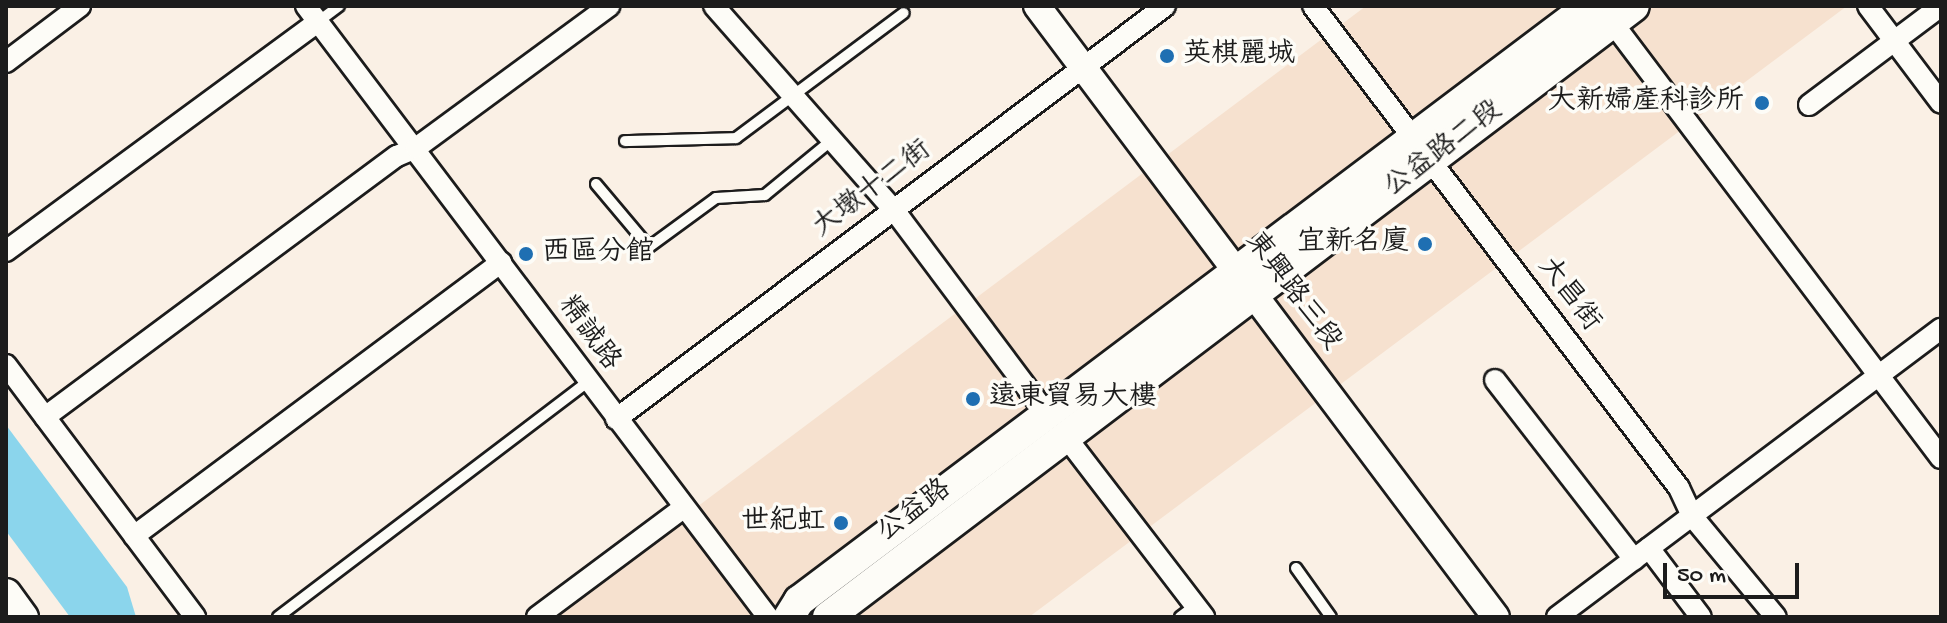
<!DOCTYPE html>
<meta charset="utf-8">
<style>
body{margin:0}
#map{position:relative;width:1947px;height:623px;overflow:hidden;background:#faf0e5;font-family:"Gochi Hand","LXGW WenKai TC",sans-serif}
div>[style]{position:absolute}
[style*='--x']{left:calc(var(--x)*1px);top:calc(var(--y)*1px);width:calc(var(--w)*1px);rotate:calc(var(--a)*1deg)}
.built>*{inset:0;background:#f6e1cf}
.water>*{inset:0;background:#8bd5ec}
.roads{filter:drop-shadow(2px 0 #1c1c1c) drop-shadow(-2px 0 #1c1c1c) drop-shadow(0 2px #1c1c1c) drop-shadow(0 -2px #1c1c1c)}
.service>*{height:10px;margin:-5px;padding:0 5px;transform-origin:5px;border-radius:5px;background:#fdfcf7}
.minor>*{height:20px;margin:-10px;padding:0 10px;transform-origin:10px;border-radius:10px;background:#fdfcf7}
.tertiary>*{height:26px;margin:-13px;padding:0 13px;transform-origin:13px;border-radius:13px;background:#fdfcf7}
.secondary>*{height:30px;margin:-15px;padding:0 15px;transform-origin:15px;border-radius:15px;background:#fdfcf7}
.dots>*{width:22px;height:22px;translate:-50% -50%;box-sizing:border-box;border:4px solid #fdfcf7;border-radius:50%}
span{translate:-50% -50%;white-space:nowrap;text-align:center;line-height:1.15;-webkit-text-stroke:7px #fdfcf7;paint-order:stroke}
.poi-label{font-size:28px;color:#1c1c1c}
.left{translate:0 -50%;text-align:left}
.right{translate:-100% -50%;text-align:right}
.street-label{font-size:28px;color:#1c1c1c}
.frame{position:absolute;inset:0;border:8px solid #1c1c1c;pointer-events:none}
.scale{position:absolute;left:1663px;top:563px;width:136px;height:36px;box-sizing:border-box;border:4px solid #1c1c1c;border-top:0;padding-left:10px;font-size:24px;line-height:28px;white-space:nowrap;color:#1c1c1c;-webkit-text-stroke:6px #fdfcf7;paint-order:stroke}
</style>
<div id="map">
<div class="built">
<i style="clip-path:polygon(1366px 6px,1847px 6px,1029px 617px,550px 617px)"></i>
</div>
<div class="water">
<i style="clip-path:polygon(6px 425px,127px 587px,136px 617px,70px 617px,6px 531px)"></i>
</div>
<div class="roads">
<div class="service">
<i style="--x:319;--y:21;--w:25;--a:-37"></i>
<i style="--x:625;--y:141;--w:111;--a:-1.5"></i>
<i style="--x:736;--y:138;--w:209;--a:-36.7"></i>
<i style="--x:596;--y:184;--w:82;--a:49.9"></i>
<i style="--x:649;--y:247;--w:83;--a:-36.2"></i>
<i style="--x:716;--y:198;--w:49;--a:-3.5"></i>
<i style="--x:765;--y:195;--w:87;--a:-39.4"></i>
<i style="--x:1296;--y:568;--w:60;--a:54.5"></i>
<i style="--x:278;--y:617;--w:389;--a:-37.2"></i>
<i style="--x:1180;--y:617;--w:20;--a:-37"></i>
</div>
<div class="minor">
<i style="--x:306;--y:6;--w:766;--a:52.91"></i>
<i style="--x:714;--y:6;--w:272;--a:48.6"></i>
<i style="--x:894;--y:210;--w:254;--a:53.2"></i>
<i style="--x:1313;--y:6;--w:605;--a:52.79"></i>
<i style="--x:1679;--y:488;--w:31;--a:65"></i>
<i style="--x:1692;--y:516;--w:131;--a:50.3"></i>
<i style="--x:1868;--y:6;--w:121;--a:53"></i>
<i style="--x:1606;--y:14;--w:556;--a:52.97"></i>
<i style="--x:6;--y:62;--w:93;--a:-37.1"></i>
<i style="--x:1809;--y:105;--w:165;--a:-36.9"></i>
<i style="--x:6;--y:251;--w:388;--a:-36.3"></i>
<i style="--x:6;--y:365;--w:315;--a:53.1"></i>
<i style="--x:1495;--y:380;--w:227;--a:52.2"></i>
<i style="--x:45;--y:417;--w:438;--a:-36.6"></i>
<i style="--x:397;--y:156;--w:21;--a:-23"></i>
<i style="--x:416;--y:148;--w:240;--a:-36.3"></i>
<i style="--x:616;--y:419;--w:687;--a:-36.95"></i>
<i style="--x:1066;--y:437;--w:227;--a:52.5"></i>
<i style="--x:134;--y:536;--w:458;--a:-36.7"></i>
<i style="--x:1649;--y:548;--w:86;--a:53"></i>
<i style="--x:537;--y:617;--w:182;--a:-36.7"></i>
<i style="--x:1557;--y:617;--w:480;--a:-36.9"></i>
</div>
<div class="tertiary">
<i style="--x:1037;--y:6;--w:764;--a:53.09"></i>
</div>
<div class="secondary">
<i style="--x:6;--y:594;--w:29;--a:54"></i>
<i style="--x:789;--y:617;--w:19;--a:-58"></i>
<i style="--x:799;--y:601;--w:989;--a:-36.99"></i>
<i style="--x:828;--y:617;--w:1011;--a:-37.16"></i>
</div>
</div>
<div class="dots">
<i style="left:1167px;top:56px;background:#1f6fb2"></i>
<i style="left:1762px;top:103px;background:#1f6fb2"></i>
<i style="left:1425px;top:244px;background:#1f6fb2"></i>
<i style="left:526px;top:254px;background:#1f6fb2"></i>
<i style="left:973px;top:399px;background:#1f6fb2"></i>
<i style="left:841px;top:523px;background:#1f6fb2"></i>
</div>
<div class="poi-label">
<span class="left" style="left:1183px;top:56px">英棋麗城</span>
<span class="right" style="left:1744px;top:103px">大新婦產科診所</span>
<span class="right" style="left:1409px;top:244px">宜新名廈</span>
<span class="left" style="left:542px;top:254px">西區分館</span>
<span class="left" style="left:989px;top:399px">遠東貿易大樓</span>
<span class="right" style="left:825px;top:523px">世紀虹</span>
</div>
<div class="street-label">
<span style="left:1444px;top:150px;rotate:-37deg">公益路二段</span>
<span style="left:873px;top:190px;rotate:-37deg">大墩十二街</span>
<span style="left:1292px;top:292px;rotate:53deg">東興路三段</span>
<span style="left:1568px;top:295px;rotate:53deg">大昌街</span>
<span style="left:588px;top:334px;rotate:54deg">精誠路</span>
<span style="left:915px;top:512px;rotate:-37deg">公益路</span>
</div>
<div class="frame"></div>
<div class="scale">50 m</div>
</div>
